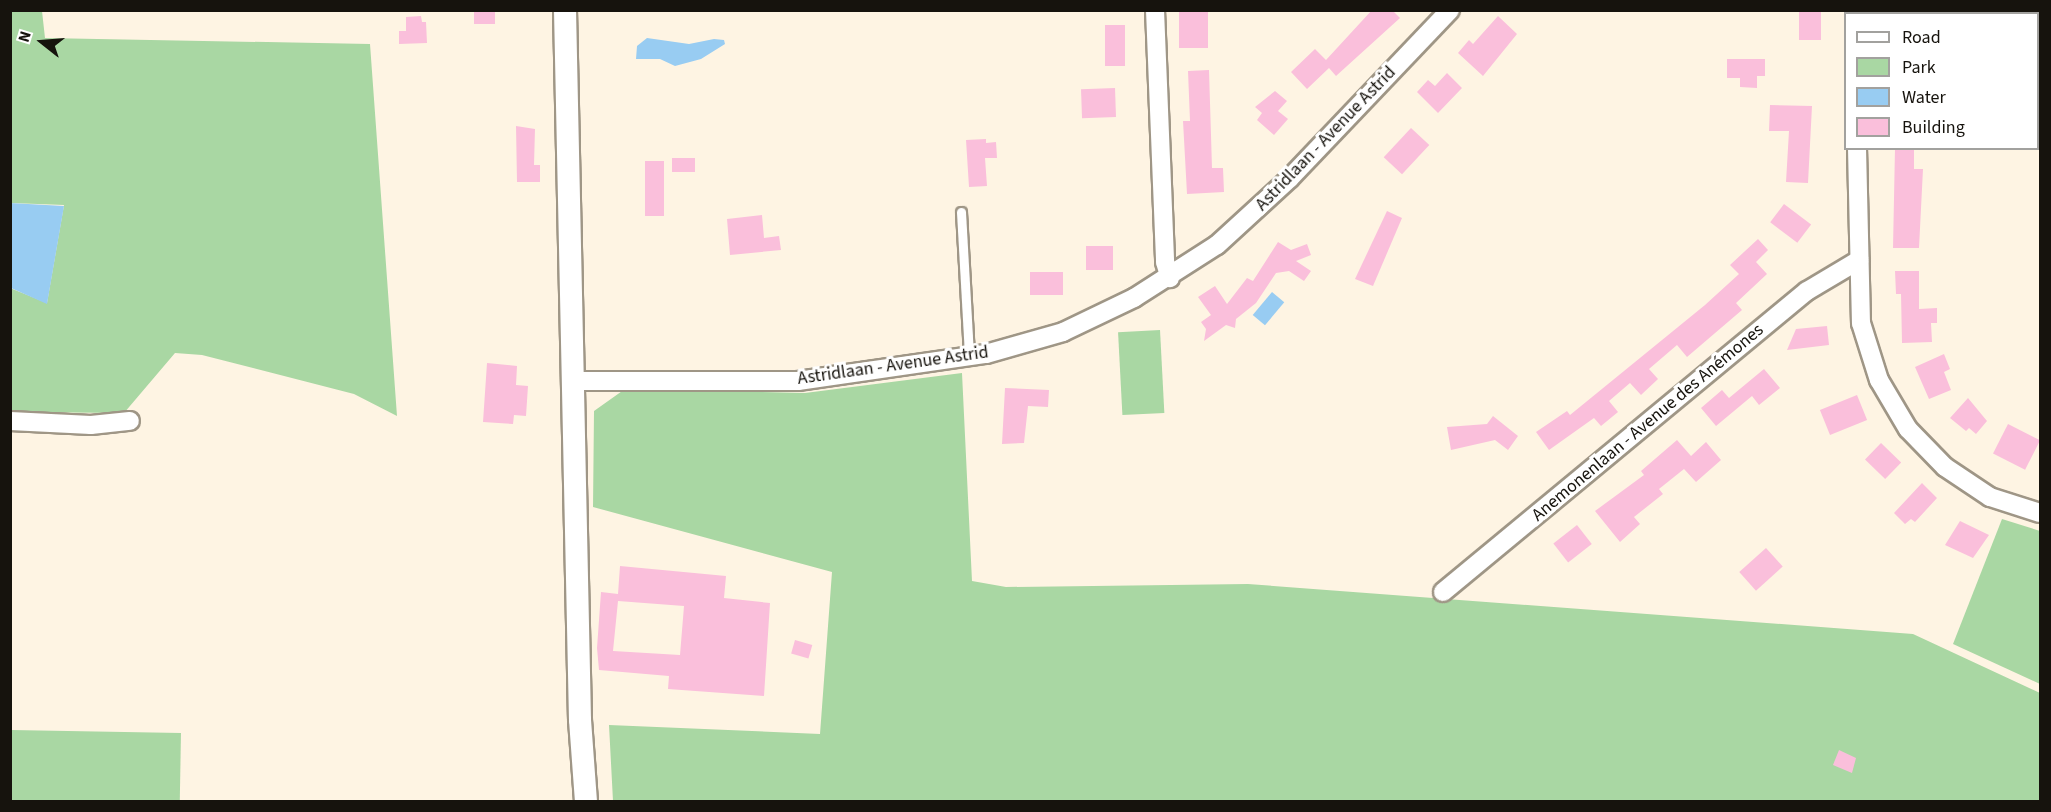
<!DOCTYPE html>
<meta charset="utf-8">
<style>
body{margin:0}
#map{position:relative;width:2051px;height:812px;overflow:hidden;background:#fef4e3;font-family:"Source Sans 3",sans-serif}
div>[style]{position:absolute}
[style*='--x']{left:calc(var(--x)*1px);top:calc(var(--y)*1px);width:calc(var(--w)*1px);rotate:calc(var(--a)*1deg)}
.green>*{inset:0;background:#a9d7a3;transform-origin:0 0}
.water>*{inset:0;background:#98ccf2;transform-origin:0 0}
.building>*{inset:0;background:#fabfdb;transform-origin:0 0}
.roads{filter:drop-shadow(2px 0 #9f9686) drop-shadow(-2px 0 #9f9686) drop-shadow(0 2px #9f9686) drop-shadow(0 -2px #9f9686)}
.service>*{height:9px;margin:-4.5px;padding:0 4.5px;transform-origin:4.5px;border-radius:4.5px;background:#fff}
.minor>*{height:18px;margin:-9px;padding:0 9px;transform-origin:9px;border-radius:9px;background:#fff}
.tertiary>*{height:22px;margin:-11px;padding:0 11px;transform-origin:11px;border-radius:11px;background:#fff}
span{translate:-50% -50%;white-space:nowrap;text-align:center;line-height:1.15;-webkit-text-stroke:6px #fff;paint-order:stroke}
.street-label{font-size:18px;color:#16130d}
.frame{position:absolute;inset:0;border:12px solid #16130d;pointer-events:none}
.legend{position:absolute;left:1844px;top:12px;width:195px;height:138px;box-sizing:border-box;background:#fff;border:2px solid #a2a19e;margin:0;padding:8px 10px;list-style:none;font-size:18px;color:#16130d}
.legend li{display:flex;align-items:center;gap:12px;height:30px}
.legend b{width:30px;border:2px solid #a2a19e}
.north{position:absolute;left:12px;top:12px;width:60px;height:60px;-webkit-text-stroke:4px #fff;paint-order:stroke;rotate:287deg;font-size:16px;font-weight:700;line-height:24px;text-align:center;color:#16130d}
.north::after{content:'';display:block;margin:auto;width:21px;height:27px;background:#16130d;clip-path:polygon(50% 0,100% 100%,50% 72%,0 100%)}
</style>
<div id="map">
<div class="green">
<i style="clip-path:polygon(11px 11px,42px 11px,45px 38px,370px 44px,397px 416px,354px 394px,202px 355px,175px 353px,124px 413px,11px 412px,10px 288px,47px 303px,64px 205px,11px 203px)"></i>
<i style="left:1160px;top:330px;width:83px;height:42px;rotate:87deg"></i>
<i style="clip-path:polygon(962px 373px,972px 581px,1006px 587px,1248px 584px,1913px 634px,2040px 693px,2040px 801px,613px 801px,609px 725px,820px 734px,832px 572px,593px 507px,594px 411px,625px 389px,805px 393px)"></i>
<i style="clip-path:polygon(2002px 519px,2040px 531px,2040px 684px,1953px 644px)"></i>
<i style="left:11px;top:730px;width:170px;height:71px;rotate:1deg"></i>
</div>
<div class="water">
<i style="clip-path:polygon(647px 38px,689px 44px,714px 39px,724px 40px,725px 44px,701px 59px,675px 66px,660px 59px,636px 59px,637px 46px)"></i>
<i style="clip-path:polygon(10px 203px,64px 206px,47px 304px,11px 288px)"></i>
<i style="left:1272px;top:292px;width:16px;height:30px;rotate:40deg"></i>
</div>
<div class="building">
<i style="left:474px;top:10px;width:21px;height:14px"></i>
<i style="left:1179px;top:10px;width:29px;height:38px"></i>
<i style="clip-path:polygon(1372px 10px,1392px 10px,1400px 18px,1336px 76px,1329px 68px,1307px 89px,1291px 72px,1315px 49px,1326px 60px)"></i>
<i style="left:1799px;top:11px;width:22px;height:29px"></i>
<i style="clip-path:polygon(421px 16px,422px 22px,426px 22px,427px 43px,399px 44px,399px 31px,406px 31px,406px 17px)"></i>
<i style="clip-path:polygon(1498px 16px,1517px 34px,1483px 76px,1458px 53px,1469px 40px,1473px 44px)"></i>
<i style="left:1125px;top:25px;width:41px;height:20px;rotate:90deg"></i>
<i style="clip-path:polygon(1727px 59px,1765px 59px,1765px 76px,1757px 76px,1757px 88px,1740px 87px,1740px 78px,1727px 78px)"></i>
<i style="clip-path:polygon(1209px 70px,1212px 168px,1223px 168px,1224px 192px,1187px 194px,1183px 121px,1190px 121px,1188px 71px)"></i>
<i style="clip-path:polygon(1447px 73px,1462px 88px,1438px 113px,1417px 92px,1428px 80px,1435px 86px)"></i>
<i style="left:1115px;top:88px;width:29px;height:34px;rotate:88deg"></i>
<i style="clip-path:polygon(1275px 91px,1287px 101px,1278px 111px,1288px 119px,1274px 135px,1257px 120px,1262px 113px,1255px 107px)"></i>
<i style="clip-path:polygon(1770px 105px,1812px 106px,1808px 183px,1786px 182px,1789px 131px,1769px 131px)"></i>
<i style="clip-path:polygon(516px 126px,535px 129px,534px 165px,540px 165px,540px 182px,517px 182px)"></i>
<i style="left:1411px;top:128px;width:25px;height:40px;rotate:43deg"></i>
<i style="clip-path:polygon(986px 139px,986px 143px,996px 142px,997px 158px,985px 158px,987px 186px,969px 187px,966px 140px)"></i>
<i style="clip-path:polygon(1895px 148px,1914px 148px,1914px 169px,1923px 169px,1919px 248px,1893px 248px)"></i>
<i style="left:672px;top:158px;width:23px;height:14px"></i>
<i style="left:645px;top:161px;width:19px;height:55px"></i>
<i style="left:1784px;top:204px;width:34px;height:23px;rotate:37deg"></i>
<i style="clip-path:polygon(1387px 211px,1402px 218px,1373px 286px,1355px 279px)"></i>
<i style="clip-path:polygon(762px 215px,764px 238px,779px 236px,781px 250px,730px 255px,727px 219px)"></i>
<i style="clip-path:polygon(1758px 239px,1768px 250px,1756px 262px,1767px 274px,1736px 303px,1742px 310px,1687px 357px,1677px 345px,1649px 369px,1658px 379px,1641px 395px,1630px 383px,1609px 401px,1618px 412px,1601px 426px,1594px 418px,1549px 450px,1536px 432px,1567px 411px,1570px 415px,1705px 305px,1739px 274px,1730px 265px)"></i>
<i style="clip-path:polygon(1278px 242px,1291px 250px,1307px 244px,1311px 255px,1296px 261px,1311px 271px,1304px 281px,1289px 271px,1276px 273px,1256px 303px,1236px 319px,1235px 328px,1226px 325px,1204px 341px,1206px 329px,1201px 322px,1211px 315px,1198px 297px,1215px 286px,1227px 304px,1247px 278px,1253px 281px)"></i>
<i style="left:1113px;top:246px;width:24px;height:27px;rotate:90deg"></i>
<i style="clip-path:polygon(1895px 271px,1919px 271px,1919px 309px,1937px 308px,1937px 323px,1931px 323px,1932px 342px,1902px 343px,1901px 294px,1896px 294px)"></i>
<i style="left:1063px;top:272px;width:23px;height:33px;rotate:90deg"></i>
<i style="clip-path:polygon(1827px 326px,1829px 345px,1787px 350px,1796px 329px)"></i>
<i style="clip-path:polygon(1944px 354px,1950px 369px,1944px 372px,1951px 390px,1929px 399px,1915px 367px)"></i>
<i style="clip-path:polygon(487px 363px,517px 366px,516px 385px,528px 386px,526px 416px,514px 415px,513px 424px,483px 422px)"></i>
<i style="clip-path:polygon(1764px 369px,1780px 388px,1759px 405px,1752px 396px,1716px 426px,1701px 408px,1722px 390px,1729px 398px)"></i>
<i style="clip-path:polygon(1005px 388px,1049px 390px,1048px 407px,1028px 406px,1024px 443px,1002px 444px)"></i>
<i style="left:1857px;top:395px;width:27px;height:40px;rotate:68deg"></i>
<i style="clip-path:polygon(1968px 398px,1987px 421px,1976px 434px,1969px 428px,1966px 431px,1950px 418px)"></i>
<i style="clip-path:polygon(1493px 416px,1518px 436px,1508px 450px,1495px 440px,1451px 450px,1447px 427px,1487px 424px)"></i>
<i style="left:2008px;top:424px;width:36px;height:33px;rotate:27deg"></i>
<i style="clip-path:polygon(1677px 440px,1691px 456px,1706px 442px,1721px 460px,1696px 482px,1684px 469px,1659px 489px,1663px 494px,1634px 517px,1640px 524px,1620px 542px,1595px 511px,1644px 475px,1641px 471px)"></i>
<i style="left:1881px;top:443px;width:28px;height:23px;rotate:44deg"></i>
<i style="clip-path:polygon(1922px 483px,1937px 498px,1915px 522px,1911px 519px,1905px 524px,1894px 513px)"></i>
<i style="clip-path:polygon(1960px 521px,1989px 535px,1973px 558px,1945px 545px)"></i>
<i style="left:1577px;top:525px;width:24px;height:30px;rotate:52deg"></i>
<i style="left:1766px;top:548px;width:25px;height:36px;rotate:48deg"></i>
<i style="clip-path:polygon(evenodd,620px 566px,726px 576px,724px 598px,770px 603px,764px 696px,668px 689px,669px 676px,599px 670px,597px 648px,601px 592px,618px 594px,620px 566px,618px 601px,684px 606px,680px 655px,613px 651px,618px 601px)"></i>
<i style="left:795px;top:640px;width:18px;height:14px;rotate:16deg"></i>
<i style="clip-path:polygon(1839px 750px,1856px 758px,1852px 773px,1833px 765px)"></i>
</div>
<div class="roads">
<div class="service">
<i style="--x:961;--y:212;--w:145;--a:86.8"></i>
</div>
<div class="minor">
<i style="--x:1155;--y:10;--w:252;--a:87.7"></i>
<i style="--x:1165;--y:262;--w:17;--a:73"></i>
<i style="--x:1855;--y:10;--w:4;--a:90"></i>
<i style="--x:1857;--y:148;--w:175;--a:88.7"></i>
<i style="--x:1861;--y:323;--w:60;--a:72.5"></i>
<i style="--x:1879;--y:380;--w:57;--a:59.4"></i>
<i style="--x:1908;--y:429;--w:53;--a:45.8"></i>
<i style="--x:1945;--y:467;--w:54;--a:33.7"></i>
<i style="--x:1990;--y:497;--w:52;--a:17.7"></i>
<i style="--x:571;--y:381;--w:227;--a:0"></i>
<i style="--x:798;--y:381;--w:190;--a:-8.2"></i>
<i style="--x:986;--y:354;--w:80;--a:-15.9"></i>
<i style="--x:1063;--y:332;--w:79;--a:-25.6"></i>
<i style="--x:1134;--y:298;--w:98;--a:-32.6"></i>
<i style="--x:1217;--y:245;--w:99;--a:-42.5"></i>
<i style="--x:1290;--y:178;--w:232;--a:-46.4"></i>
<i style="--x:10;--y:421;--w:81;--a:2.8"></i>
<i style="--x:91;--y:425;--w:39;--a:-6"></i>
<i style="--x:1443;--y:592;--w:472;--a:-39.6"></i>
<i style="--x:1807;--y:291;--w:61;--a:-30.8"></i>
</div>
<div class="tertiary">
<i style="--x:565;--y:10;--w:710;--a:88.79"></i>
<i style="--x:580;--y:720;--w:82;--a:85.8"></i>
</div>
</div>
<div class="street-label">
<span style="left:1326px;top:139px;rotate:-46deg">Astridlaan - Avenue Astrid</span>
<span style="left:893px;top:366px;rotate:-8deg">Astridlaan - Avenue Astrid</span>
<span style="left:1648px;top:423px;rotate:-40deg">Anemonenlaan - Avenue des Anémones</span>
</div>
<div class="frame"></div>
<ul class="legend">
<li><b style="height:8px;background:#fff"></b>Road</li>
<li><b style="height:16px;background:#a9d7a3"></b>Park</li>
<li><b style="height:16px;background:#98ccf2"></b>Water</li>
<li><b style="height:16px;background:#fabfdb"></b>Building</li>
</ul>
<div class="north">N</div>
</div>
